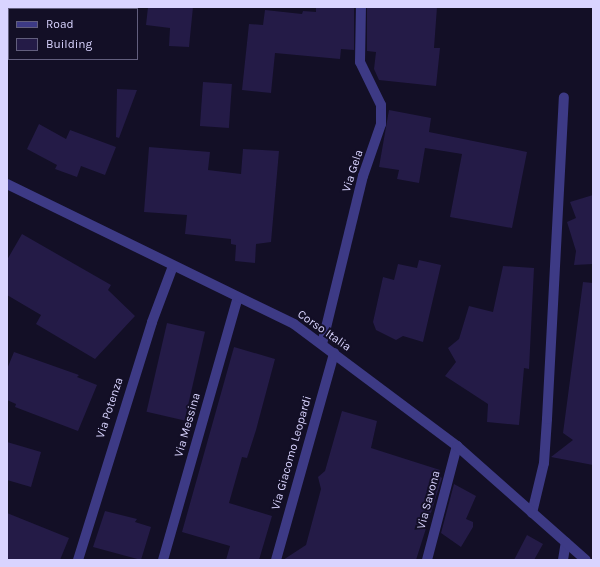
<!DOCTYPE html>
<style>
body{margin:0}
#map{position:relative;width:600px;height:567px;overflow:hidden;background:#130f26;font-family:Karla,sans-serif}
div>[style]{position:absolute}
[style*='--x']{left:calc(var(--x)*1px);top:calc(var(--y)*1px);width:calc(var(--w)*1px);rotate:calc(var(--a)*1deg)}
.building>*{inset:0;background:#241b47;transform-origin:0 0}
.minor>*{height:10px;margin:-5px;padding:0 5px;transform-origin:5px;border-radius:5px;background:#3d3a85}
.tertiary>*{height:10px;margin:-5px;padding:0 5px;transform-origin:5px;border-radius:5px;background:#3d3a85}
span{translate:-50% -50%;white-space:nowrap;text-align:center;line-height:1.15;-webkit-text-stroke:4px #130f26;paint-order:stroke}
.street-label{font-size:12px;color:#d9d4ff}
.frame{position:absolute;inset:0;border:8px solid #d9d4ff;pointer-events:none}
.legend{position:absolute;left:8px;top:8px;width:130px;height:52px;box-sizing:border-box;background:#130f26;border:1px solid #625e7d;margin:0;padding:5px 7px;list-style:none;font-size:12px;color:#d9d4ff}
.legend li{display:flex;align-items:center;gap:8px;height:20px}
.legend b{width:20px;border:1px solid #625e7d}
</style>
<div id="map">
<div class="building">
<i style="clip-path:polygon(148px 7px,193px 7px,189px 47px,169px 46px,170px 28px,146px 25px)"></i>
<i style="clip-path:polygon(316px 7px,354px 7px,354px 50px,341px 49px,340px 59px,275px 53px,271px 93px,242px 90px,249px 24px,263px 25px,265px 10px,302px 14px,303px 11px,316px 12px)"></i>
<i style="clip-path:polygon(367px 7px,437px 7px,434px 48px,440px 48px,436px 86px,379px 80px,374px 69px,376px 52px,367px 51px)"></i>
<i style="left:203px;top:82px;width:29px;height:44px;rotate:4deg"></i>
<i style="clip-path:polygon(117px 89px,137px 90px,119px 138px,116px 137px)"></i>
<i style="clip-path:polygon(389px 110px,431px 118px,429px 132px,527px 152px,512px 228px,450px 217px,462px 154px,425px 148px,419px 183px,397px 179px,399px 170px,379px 167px)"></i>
<i style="clip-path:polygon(39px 124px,66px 139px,70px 130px,116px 147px,105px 175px,81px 166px,77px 177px,55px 169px,57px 165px,27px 149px)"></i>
<i style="clip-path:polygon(149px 147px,210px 152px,208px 170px,241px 174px,243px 149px,279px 151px,271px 242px,256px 244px,255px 263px,235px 261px,236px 245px,231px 244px,231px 239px,185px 234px,187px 215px,144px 212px)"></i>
<i style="clip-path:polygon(593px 195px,593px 264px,574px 265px,576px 251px,567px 222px,576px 218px,570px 202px)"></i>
<i style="clip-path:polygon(22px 234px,111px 285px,108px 290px,135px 316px,95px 359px,36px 324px,41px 315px,7px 295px,7px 260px)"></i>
<i style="clip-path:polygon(419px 260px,441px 265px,423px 342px,403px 336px,396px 340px,376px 330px,373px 322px,383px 277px,394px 280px,398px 264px,417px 268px)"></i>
<i style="clip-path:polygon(503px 266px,534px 268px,529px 369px,524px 368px,519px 425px,487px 422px,488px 404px,445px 376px,456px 362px,448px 348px,459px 339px,469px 306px,493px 312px)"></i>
<i style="clip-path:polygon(583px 282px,593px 283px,593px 465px,551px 457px,573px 440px,563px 433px)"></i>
<i style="left:167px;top:323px;width:39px;height:91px;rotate:13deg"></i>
<i style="clip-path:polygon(234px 347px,275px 359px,256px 430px,247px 458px,242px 457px,229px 503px,272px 516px,259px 560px,226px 560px,230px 546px,182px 532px)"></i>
<i style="clip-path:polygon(14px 352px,79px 375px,77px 377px,97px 385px,78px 431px,15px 407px,16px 404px,7px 400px,7px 369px)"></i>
<i style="clip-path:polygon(342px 411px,377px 421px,371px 448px,440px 470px,438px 475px,442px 478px,416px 560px,283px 560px,306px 545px,321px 489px,318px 477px,325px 471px)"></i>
<i style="clip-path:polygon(7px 442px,41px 452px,31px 487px,7px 480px)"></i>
<i style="clip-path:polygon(454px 484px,476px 496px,466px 519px,473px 522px,473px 527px,461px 547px,441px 533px)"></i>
<i style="clip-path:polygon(105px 511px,137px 519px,135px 522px,151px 527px,141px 560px,93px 547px)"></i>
<i style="clip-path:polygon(7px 513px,69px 538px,60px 560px,7px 560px)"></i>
<i style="clip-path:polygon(527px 535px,543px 544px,534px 560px,514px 560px)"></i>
</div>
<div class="minor">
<i style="--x:322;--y:344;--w:173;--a:-76.3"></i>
<i style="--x:363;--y:176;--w:55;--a:-70.9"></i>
<i style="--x:381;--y:124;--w:19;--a:-90"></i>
<i style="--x:381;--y:105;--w:48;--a:-116"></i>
<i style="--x:360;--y:62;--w:55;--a:-89"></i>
<i style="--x:532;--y:513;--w:51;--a:-76.5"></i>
<i style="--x:544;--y:463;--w:44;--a:-86.1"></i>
<i style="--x:547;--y:419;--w:322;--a:-87"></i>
<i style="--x:78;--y:560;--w:249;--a:-72.7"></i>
<i style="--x:152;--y:322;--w:60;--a:-69.4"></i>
<i style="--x:163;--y:560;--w:273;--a:-74.1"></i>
<i style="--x:276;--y:560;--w:215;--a:-74.3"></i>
<i style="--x:427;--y:560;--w:118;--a:-75.3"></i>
<i style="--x:563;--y:560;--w:18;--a:-81"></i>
</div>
<div class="tertiary">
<i style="--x:7;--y:184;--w:319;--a:26"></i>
<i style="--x:294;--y:324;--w:204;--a:36.8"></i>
<i style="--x:457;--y:446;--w:172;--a:41.5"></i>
</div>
<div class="street-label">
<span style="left:353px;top:171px;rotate:-72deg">Via Gela</span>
<span style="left:324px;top:331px;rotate:35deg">Corso Italia</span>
<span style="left:110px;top:408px;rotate:-72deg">Via Potenza</span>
<span style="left:188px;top:425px;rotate:-74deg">Via Messina</span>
<span style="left:292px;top:453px;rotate:-74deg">Via Giacomo Leopardi</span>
<span style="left:429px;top:500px;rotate:-75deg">Via Savona</span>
</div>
<div class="frame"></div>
<ul class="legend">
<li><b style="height:5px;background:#3d3a85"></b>Road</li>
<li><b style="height:11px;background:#241b47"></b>Building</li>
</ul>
</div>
